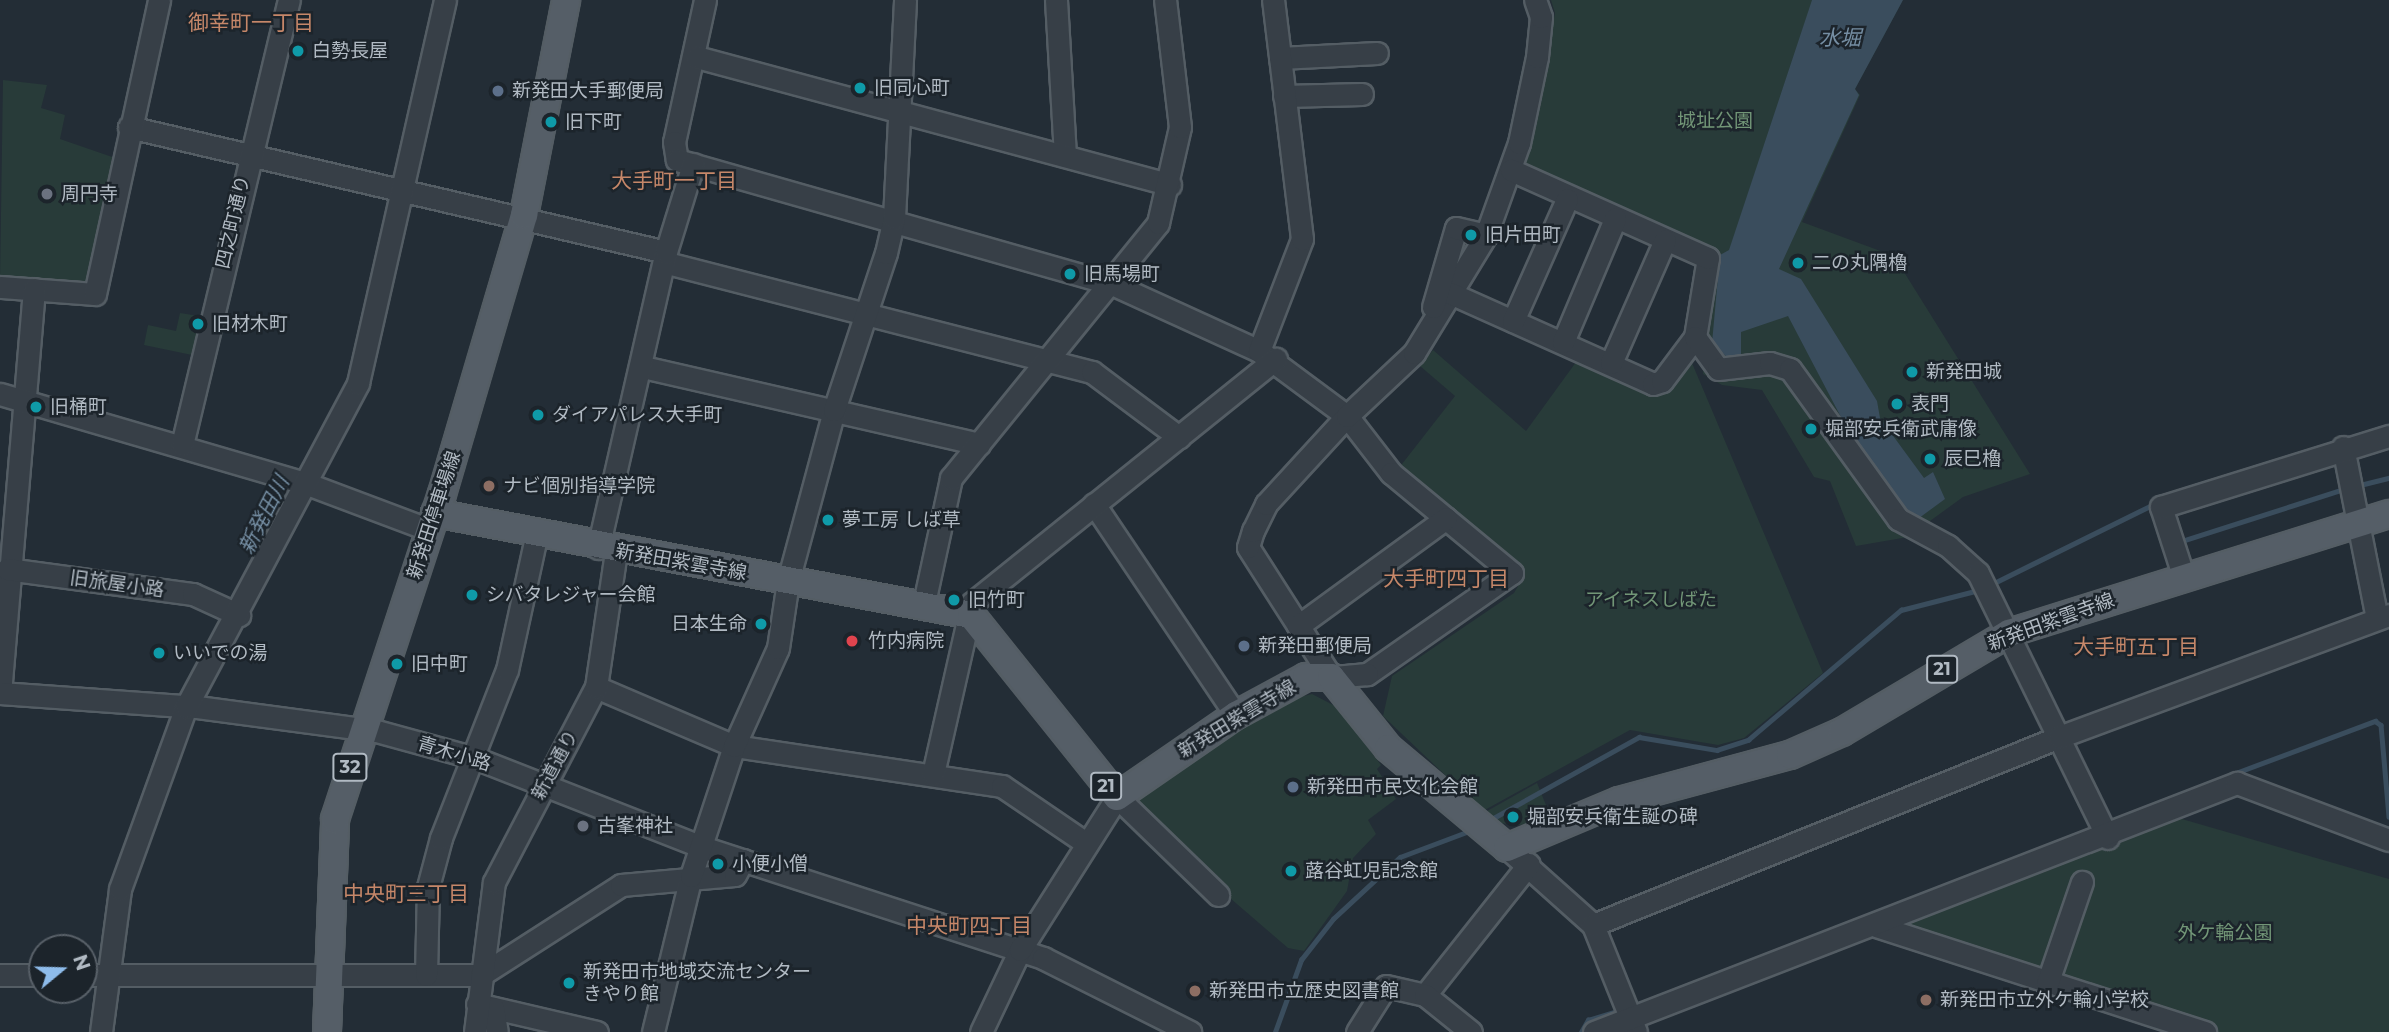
<!DOCTYPE html>
<meta charset="utf-8">
<style>
body{margin:0}
#map{position:relative;width:2389px;height:1032px;overflow:hidden;background:#232d36;font-family:Montserrat,"Noto Sans JP",sans-serif}
div>[style]{position:absolute}
[style*='--x']{left:calc(var(--x)*1px);top:calc(var(--y)*1px);width:calc(var(--w)*1px);rotate:calc(var(--a)*1deg)}
.green>*{inset:0;background:#283b39}
.water>*{inset:0;background:#3a4d5d}
.stream>*{height:4.5px;margin:-2.25px;padding:0 2.25px;transform-origin:2.25px;border-radius:2.25px;background:#3a4d5d}
.roads{filter:drop-shadow(2px 0 #545d64) drop-shadow(-2px 0 #545d64) drop-shadow(0 2px #545d64) drop-shadow(0 -2px #545d64)}
.minor>*{height:21px;margin:-10.5px;padding:0 10.5px;transform-origin:10.5px;border-radius:10.5px;background:#373f47}
.major>*{height:26px;margin:-13px;padding:0 13px;transform-origin:13px;border-radius:13px;background:#555e67}
.dots>*{width:19px;height:19px;translate:-50% -50%;box-sizing:border-box;border:4px solid #1c242b;border-radius:50%}
span{translate:-50% -50%;white-space:nowrap;text-align:center;line-height:1.15;-webkit-text-stroke:5px #1c242b;paint-order:stroke}
.shield-label span{padding:2px 5px;background:#1c242b;border:2px solid;border-radius:5px;-webkit-text-stroke-width:0}
.shield-label{font-size:18px;color:#b1bac3;font-weight:700}
.poi-label{font-size:19px;color:#b1bac3}
.left{translate:0 -50%;text-align:left}
.right{translate:-100% -50%;text-align:right}
.park-label{font-size:19px;color:#729677}
.street-label{font-size:19px;color:#b1bac3}
.neighbourhood-label{font-size:21px;color:#c68769}
.water-label{font-size:21px;color:#758ea3;font-style:italic}
.north{position:absolute;left:28px;top:934px;width:70px;height:70px;box-sizing:border-box;background:#1c242b;border:2px solid #586068;border-radius:50%;rotate:71deg;font-size:19px;font-weight:700;line-height:28px;text-align:center;color:#b1bac3}
.north::after{content:'';display:block;margin:auto;width:24px;height:32px;background:#8ebceb;clip-path:polygon(50% 0,100% 100%,50% 72%,0 100%)}
</style>
<div id="map">
<div class="green">
<i style="clip-path:polygon(1551px 0,1903px 0,1855px 89px,1860px 95px,1802px 222px,1894px 256px,2030px 474px,1963px 497px,1908px 537px,1856px 546px,1830px 481px,1814px 477px,1762px 390px,1722px 385px,1703px 374px,1716px 253px,1522px 168px,1555px 13px)"></i>
<i style="clip-path:polygon(3px 80px,47px 85px,41px 108px,65px 115px,60px 139px,118px 159px,86px 284px,0 281px)"></i>
<i style="clip-path:polygon(180px 313px,205px 317px,197px 356px,144px 345px,148px 325px,176px 331px)"></i>
<i style="clip-path:polygon(1433px 350px,1526px 431px,1579px 358px,1661px 392px,1692px 363px,1823px 673px,1744px 738px,1718px 745px,1630px 730px,1483px 811px,1383px 716px,1392px 676px,1514px 593px,1524px 576px,1395px 473px,1455px 396px,1420px 366px)"></i>
<i style="clip-path:polygon(1312px 694px,1339px 708px,1381px 765px,1377px 769px,1396px 799px,1368px 820px,1376px 834px,1353px 858px,1347px 891px,1304px 951px,1288px 948px,1223px 892px,1133px 800px,1280px 702px)"></i>
<i style="clip-path:polygon(1537px 783px,1550px 815px,1522px 825px,1497px 823px,1487px 811px)"></i>
<i style="clip-path:polygon(2175px 817px,2389px 879px,2389px 1032px,2213px 1032px,1899px 925px)"></i>
</div>
<div class="water">
<i style="clip-path:polygon(1812px 0,1903px 0,1855px 89px,1859px 95px,1779px 269px,1801px 279px,1877px 401px,1880px 418px,1924px 478px,1933px 472px,1945px 499px,1915px 521px,1902px 512px,1853px 440px,1788px 316px,1741px 332px,1741px 358px,1731px 361px,1712px 343px,1720px 255px,1729px 250px)"></i>
</div>
<div class="stream">
<i style="--x:2356;--y:486;--w:34;--a:-14"></i>
<i style="--x:2179;--y:542;--w:173;--a:-17.8"></i>
<i style="--x:1990;--y:585;--w:178;--a:-26.3"></i>
<i style="--x:2233;--y:774;--w:152;--a:-20.5"></i>
<i style="--x:2375;--y:721;--w:7;--a:34"></i>
<i style="--x:2381;--y:725;--w:92;--a:85"></i>
<i style="--x:1488;--y:821;--w:173;--a:-29.1"></i>
<i style="--x:1639;--y:737;--w:79;--a:9.5"></i>
<i style="--x:1717;--y:750;--w:33;--a:-18"></i>
<i style="--x:1748;--y:740;--w:201;--a:-40.4"></i>
<i style="--x:1901;--y:610;--w:81;--a:-14.4"></i>
<i style="--x:123;--y:852;--w:114;--a:-70.4"></i>
<i style="--x:1275;--y:1032;--w:77;--a:-70.1"></i>
<i style="--x:1301;--y:960;--w:52;--a:-52"></i>
<i style="--x:1333;--y:919;--w:91;--a:-42.8"></i>
<i style="--x:1400;--y:857;--w:77;--a:-20.6"></i>
<i style="--x:1581;--y:1032;--w:14;--a:-60"></i>
<i style="--x:1588;--y:1020;--w:34;--a:-17"></i>
</div>
<div class="roads">
<div class="minor">
<i style="--x:705;--y:0;--w:145;--a:102.3"></i>
<i style="--x:674;--y:142;--w:18;--a:81"></i>
<i style="--x:677;--y:160;--w:450;--a:15.9"></i>
<i style="--x:1110;--y:283;--w:164;--a:24.5"></i>
<i style="--x:1259;--y:351;--w:109;--a:36.5"></i>
<i style="--x:1347;--y:416;--w:72;--a:52.3"></i>
<i style="--x:1391;--y:473;--w:157;--a:39.6"></i>
<i style="--x:1512;--y:573;--w:177;--a:145.1"></i>
<i style="--x:1367;--y:674;--w:36;--a:175"></i>
<i style="--x:1331;--y:677;--w:154;--a:-122.6"></i>
<i style="--x:1248;--y:547;--w:17;--a:-73"></i>
<i style="--x:1253;--y:531;--w:30;--a:-64"></i>
<i style="--x:1266;--y:504;--w:120;--a:-47.4"></i>
<i style="--x:1347;--y:416;--w:92;--a:-43.2"></i>
<i style="--x:1414;--y:353;--w:138;--a:-58.6"></i>
<i style="--x:1486;--y:235;--w:98;--a:-70.3"></i>
<i style="--x:1519;--y:143;--w:88;--a:-78.2"></i>
<i style="--x:1537;--y:57;--w:40;--a:-84.3"></i>
<i style="--x:1541;--y:17;--w:18;--a:-109"></i>
<i style="--x:1056;--y:0;--w:156;--a:86.7"></i>
<i style="--x:697;--y:57;--w:490;--a:15.1"></i>
<i style="--x:1280;--y:58;--w:97;--a:-3"></i>
<i style="--x:1284;--y:96;--w:78;--a:-1.5"></i>
<i style="--x:129;--y:127;--w:551;--a:13.1"></i>
<i style="--x:667;--y:263;--w:439;--a:14.4"></i>
<i style="--x:1092;--y:372;--w:109;--a:36.8"></i>
<i style="--x:0;--y:287;--w:95;--a:4.2"></i>
<i style="--x:95;--y:294;--w:301;--a:-77.7"></i>
<i style="--x:34;--y:289;--w:405;--a:94.8"></i>
<i style="--x:0;--y:693;--w:197;--a:4.1"></i>
<i style="--x:197;--y:707;--w:181;--a:7.6"></i>
<i style="--x:376;--y:731;--w:103;--a:15.3"></i>
<i style="--x:475;--y:758;--w:244;--a:21.4"></i>
<i style="--x:702;--y:847;--w:359;--a:18"></i>
<i style="--x:1043;--y:958;--w:165;--a:26.7"></i>
<i style="--x:1450;--y:293;--w:222;--a:24.1"></i>
<i style="--x:1653;--y:384;--w:9;--a:-18"></i>
<i style="--x:1662;--y:381;--w:55;--a:-53.1"></i>
<i style="--x:1695;--y:337;--w:80;--a:-80.7"></i>
<i style="--x:1708;--y:258;--w:216;--a:-155.9"></i>
<i style="--x:1433;--y:307;--w:82;--a:-73.8"></i>
<i style="--x:1456;--y:228;--w:31;--a:13"></i>
<i style="--x:1513;--y:321;--w:133;--a:-66.1"></i>
<i style="--x:1695;--y:337;--w:39;--a:54"></i>
<i style="--x:1718;--y:369;--w:52;--a:-6.6"></i>
<i style="--x:1770;--y:363;--w:21;--a:17"></i>
<i style="--x:1790;--y:369;--w:185;--a:54.2"></i>
<i style="--x:1898;--y:519;--w:57;--a:28.4"></i>
<i style="--x:1948;--y:546;--w:40;--a:42"></i>
<i style="--x:1978;--y:573;--w:295;--a:63.9"></i>
<i style="--x:1563;--y:342;--w:134;--a:-67.1"></i>
<i style="--x:1259;--y:351;--w:120;--a:-69"></i>
<i style="--x:1302;--y:239;--w:241;--a:-96.9"></i>
<i style="--x:1611;--y:363;--w:134;--a:-66.3"></i>
<i style="--x:643;--y:367;--w:345;--a:12.9"></i>
<i style="--x:0;--y:394;--w:318;--a:16.3"></i>
<i style="--x:305;--y:483;--w:134;--a:20.6"></i>
<i style="--x:182;--y:445;--w:458;--a:-76.5"></i>
<i style="--x:2343;--y:447;--w:174;--a:78.8"></i>
<i style="--x:1094;--y:504;--w:254;--a:56.1"></i>
<i style="--x:598;--y:548;--w:304;--a:-77.1"></i>
<i style="--x:666;--y:252;--w:92;--a:-72.9"></i>
<i style="--x:7;--y:569;--w:188;--a:7.7"></i>
<i style="--x:193;--y:594;--w:51;--a:24.5"></i>
<i style="--x:2184;--y:578;--w:75;--a:-107.9"></i>
<i style="--x:2161;--y:507;--w:239;--a:-17.3"></i>
<i style="--x:924;--y:603;--w:128;--a:-77.8"></i>
<i style="--x:951;--y:478;--w:328;--a:-50.9"></i>
<i style="--x:1158;--y:223;--w:98;--a:-77.1"></i>
<i style="--x:1180;--y:127;--w:128;--a:-96.7"></i>
<i style="--x:1298;--y:626;--w:183;--a:-36.1"></i>
<i style="--x:596;--y:687;--w:150;--a:23.1"></i>
<i style="--x:734;--y:746;--w:271;--a:8.5"></i>
<i style="--x:1002;--y:786;--w:102;--a:34.2"></i>
<i style="--x:933;--y:774;--w:175;--a:-77.2"></i>
<i style="--x:972;--y:603;--w:390;--a:-38.8"></i>
<i style="--x:1507;--y:848;--w:115;--a:41.8"></i>
<i style="--x:1593;--y:925;--w:115;--a:68.1"></i>
<i style="--x:1593;--y:925;--w:502;--a:-21.97"></i>
<i style="--x:2059;--y:737;--w:352;--a:-20.3"></i>
<i style="--x:1876;--y:926;--w:346;--a:17.9"></i>
<i style="--x:0;--y:975;--w:42;--a:0"></i>
<i style="--x:84;--y:975;--w:397;--a:0"></i>
<i style="--x:481;--y:975;--w:166;--a:-32.7"></i>
<i style="--x:621;--y:885;--w:114;--a:-5"></i>
<i style="--x:735;--y:875;--w:17;--a:-62"></i>
<i style="--x:426;--y:975;--w:88;--a:-88.7"></i>
<i style="--x:428;--y:887;--w:51;--a:-75.1"></i>
<i style="--x:441;--y:838;--w:180;--a:-68.6"></i>
<i style="--x:507;--y:670;--w:136;--a:-77.7"></i>
<i style="--x:2047;--y:984;--w:108;--a:-71.1"></i>
<i style="--x:1425;--y:995;--w:167;--a:-51.6"></i>
<i style="--x:477;--y:1004;--w:123;--a:13.1"></i>
<i style="--x:493;--y:1008;--w:24;--a:81"></i>
<i style="--x:101;--y:1032;--w:144;--a:-82.4"></i>
<i style="--x:120;--y:889;--w:194;--a:-70.1"></i>
<i style="--x:186;--y:707;--w:367;--a:-62"></i>
<i style="--x:358;--y:383;--w:393;--a:-77.2"></i>
<i style="--x:475;--y:1032;--w:151;--a:-82.8"></i>
<i style="--x:494;--y:882;--w:220;--a:-62.4"></i>
<i style="--x:596;--y:687;--w:137;--a:-81.6"></i>
<i style="--x:653;--y:1032;--w:161;--a:-76.3"></i>
<i style="--x:691;--y:876;--w:137;--a:-71.7"></i>
<i style="--x:734;--y:746;--w:107;--a:-65.8"></i>
<i style="--x:778;--y:648;--w:68;--a:-81.5"></i>
<i style="--x:788;--y:581;--w:177;--a:-74.9"></i>
<i style="--x:834;--y:410;--w:165;--a:-71.7"></i>
<i style="--x:886;--y:253;--w:36;--a:-77"></i>
<i style="--x:894;--y:218;--w:218;--a:-87.1"></i>
<i style="--x:981;--y:1032;--w:91;--a:-64.6"></i>
<i style="--x:1020;--y:950;--w:181;--a:-57.6"></i>
<i style="--x:1117;--y:797;--w:141;--a:44.1"></i>
<i style="--x:1357;--y:1032;--w:54;--a:-57.8"></i>
<i style="--x:1386;--y:986;--w:40;--a:13"></i>
<i style="--x:1425;--y:995;--w:59;--a:38.8"></i>
<i style="--x:1594;--y:1032;--w:690;--a:-21.17"></i>
<i style="--x:2237;--y:783;--w:162;--a:20.6"></i>
</div>
<div class="major">
<i style="--x:435;--y:513;--w:546;--a:10.77"></i>
<i style="--x:971;--y:615;--w:233;--a:51.3"></i>
<i style="--x:1117;--y:797;--w:145;--a:-34.6"></i>
<i style="--x:1236;--y:715;--w:80;--a:-28.5"></i>
<i style="--x:1306;--y:677;--w:25;--a:0"></i>
<i style="--x:1331;--y:677;--w:91;--a:51.2"></i>
<i style="--x:1388;--y:748;--w:155;--a:40"></i>
<i style="--x:1507;--y:848;--w:121;--a:-22.8"></i>
<i style="--x:1619;--y:801;--w:177;--a:-15.1"></i>
<i style="--x:1790;--y:755;--w:57;--a:-23.9"></i>
<i style="--x:1842;--y:732;--w:194;--a:-30.7"></i>
<i style="--x:2009;--y:633;--w:398;--a:-17.4"></i>
<i style="--x:327;--y:1032;--w:213;--a:-87.8"></i>
<i style="--x:335;--y:819;--w:342;--a:-71.8"></i>
<i style="--x:442;--y:494;--w:291;--a:-73.6"></i>
<i style="--x:524;--y:215;--w:219;--a:-78.9"></i>
</div>
</div>
<div class="dots">
<i style="left:298px;top:51px;background:#0f9aa8"></i>
<i style="left:860px;top:88px;background:#0f9aa8"></i>
<i style="left:498px;top:91px;background:#5c6f8a"></i>
<i style="left:551px;top:122px;background:#0f9aa8"></i>
<i style="left:47px;top:194px;background:#6b7280"></i>
<i style="left:1471px;top:235px;background:#0f9aa8"></i>
<i style="left:1798px;top:263px;background:#0f9aa8"></i>
<i style="left:1070px;top:274px;background:#0f9aa8"></i>
<i style="left:198px;top:324px;background:#0f9aa8"></i>
<i style="left:1912px;top:372px;background:#0f9aa8"></i>
<i style="left:1897px;top:404px;background:#0f9aa8"></i>
<i style="left:36px;top:407px;background:#0f9aa8"></i>
<i style="left:538px;top:415px;background:#0f9aa8"></i>
<i style="left:1811px;top:429px;background:#0f9aa8"></i>
<i style="left:1930px;top:459px;background:#0f9aa8"></i>
<i style="left:489px;top:486px;background:#8d6e63"></i>
<i style="left:828px;top:520px;background:#0f9aa8"></i>
<i style="left:472px;top:595px;background:#0f9aa8"></i>
<i style="left:954px;top:600px;background:#0f9aa8"></i>
<i style="left:761px;top:624px;background:#0f9aa8"></i>
<i style="left:852px;top:641px;background:#e0444e"></i>
<i style="left:1244px;top:646px;background:#5c6f8a"></i>
<i style="left:159px;top:653px;background:#0f9aa8"></i>
<i style="left:397px;top:664px;background:#0f9aa8"></i>
<i style="left:1293px;top:787px;background:#5c6f8a"></i>
<i style="left:1513px;top:817px;background:#0f9aa8"></i>
<i style="left:583px;top:826px;background:#6b7280"></i>
<i style="left:718px;top:864px;background:#0f9aa8"></i>
<i style="left:1291px;top:871px;background:#0f9aa8"></i>
<i style="left:569px;top:983px;background:#0f9aa8"></i>
<i style="left:1195px;top:991px;background:#8d6e63"></i>
<i style="left:1926px;top:1000px;background:#8d6e63"></i>
</div>
<div class="shield-label">
<span style="left:1942px;top:669px">21</span>
<span style="left:350px;top:767px">32</span>
<span style="left:1106px;top:786px">21</span>
</div>
<div class="poi-label">
<span class="left" style="left:312px;top:51px">白勢長屋</span>
<span class="left" style="left:874px;top:88px">旧同心町</span>
<span class="left" style="left:512px;top:91px">新発田大手郵便局</span>
<span class="left" style="left:565px;top:122px">旧下町</span>
<span class="left" style="left:61px;top:194px">周円寺</span>
<span class="left" style="left:1485px;top:235px">旧片田町</span>
<span class="left" style="left:1812px;top:263px">二の丸隅櫓</span>
<span class="left" style="left:1084px;top:274px">旧馬場町</span>
<span class="left" style="left:212px;top:324px">旧材木町</span>
<span class="left" style="left:1926px;top:372px">新発田城</span>
<span class="left" style="left:1911px;top:404px">表門</span>
<span class="left" style="left:50px;top:407px">旧桶町</span>
<span class="left" style="left:552px;top:415px">ダイアパレス大手町</span>
<span class="left" style="left:1825px;top:429px">堀部安兵衛武庸像</span>
<span class="left" style="left:1944px;top:459px">辰巳櫓</span>
<span class="left" style="left:503px;top:486px">ナビ個別指導学院</span>
<span class="left" style="left:842px;top:520px">夢工房 しば草</span>
<span class="left" style="left:486px;top:595px">シバタレジャー会館</span>
<span class="left" style="left:968px;top:600px">旧竹町</span>
<span class="right" style="left:747px;top:624px">日本生命</span>
<span class="left" style="left:868px;top:641px">竹内病院</span>
<span class="left" style="left:1258px;top:646px">新発田郵便局</span>
<span class="left" style="left:173px;top:653px">いいでの湯</span>
<span class="left" style="left:411px;top:664px">旧中町</span>
<span class="left" style="left:1307px;top:787px">新発田市民文化会館</span>
<span class="left" style="left:1527px;top:817px">堀部安兵衛生誕の碑</span>
<span class="left" style="left:597px;top:826px">古峯神社</span>
<span class="left" style="left:732px;top:864px">小便小僧</span>
<span class="left" style="left:1305px;top:871px">蕗谷虹児記念館</span>
<span class="left" style="left:583px;top:983px">新発田市地域交流センター<br>きやり館</span>
<span class="left" style="left:1209px;top:991px">新発田市立歴史図書館</span>
<span class="left" style="left:1940px;top:1000px">新発田市立外ケ輪小学校</span>
</div>
<div class="park-label">
<span style="left:1715px;top:121px">城址公園</span>
<span style="left:1651px;top:600px">アイネスしばた</span>
<span style="left:2225px;top:933px">外ケ輪公園</span>
</div>
<div class="street-label">
<span style="left:233px;top:222px;rotate:-77deg">四之町通り</span>
<span style="left:434px;top:515px;rotate:-72deg">新発田停車場線</span>
<span style="left:681px;top:562px;rotate:10deg">新発田紫雲寺線</span>
<span style="left:117px;top:584px;rotate:8deg">旧旅屋小路</span>
<span style="left:2051px;top:622px;rotate:-20deg">新発田紫雲寺線</span>
<span style="left:1237px;top:719px;rotate:-31deg">新発田紫雲寺線</span>
<span style="left:454px;top:754px;rotate:17deg">青木小路</span>
<span style="left:555px;top:765px;rotate:-62deg">新道通り</span>
</div>
<div class="neighbourhood-label">
<span style="left:251px;top:23px">御幸町一丁目</span>
<span style="left:674px;top:181px">大手町一丁目</span>
<span style="left:1446px;top:579px">大手町四丁目</span>
<span style="left:2136px;top:647px">大手町五丁目</span>
<span style="left:406px;top:894px">中央町三丁目</span>
<span style="left:969px;top:926px">中央町四丁目</span>
</div>
<div class="water-label">
<span style="left:1840px;top:38px">水堀</span>
<span style="left:264px;top:515px;rotate:-63deg">新発田川</span>
</div>
<div class="north">N</div>
</div>
